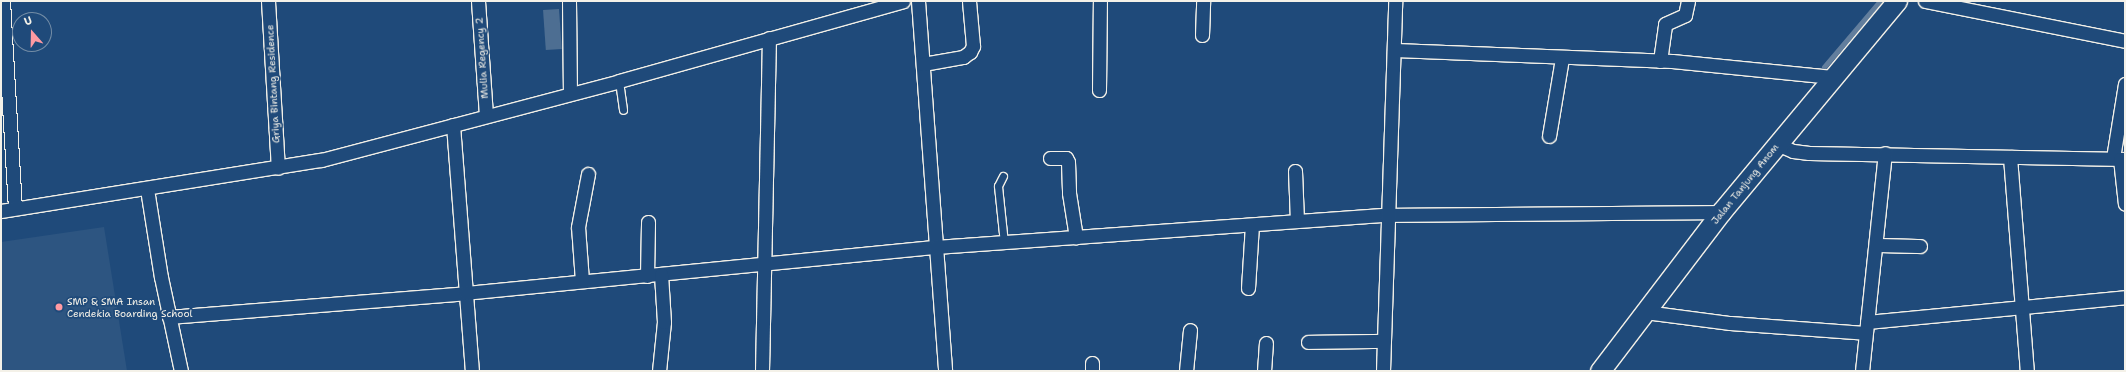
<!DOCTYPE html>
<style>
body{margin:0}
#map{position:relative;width:2126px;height:372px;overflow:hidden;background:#1f4a7a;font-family:"Shantell Sans",sans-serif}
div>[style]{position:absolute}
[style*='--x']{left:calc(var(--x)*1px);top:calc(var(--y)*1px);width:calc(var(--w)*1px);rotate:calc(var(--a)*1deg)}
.built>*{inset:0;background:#2d5581}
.stream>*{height:4.5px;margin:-2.25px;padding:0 2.25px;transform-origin:2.25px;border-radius:2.25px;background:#627e9d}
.building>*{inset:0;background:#4d6e92;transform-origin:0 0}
.roads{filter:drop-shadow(1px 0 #f4f1e8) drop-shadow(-1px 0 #f4f1e8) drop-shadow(0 1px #f4f1e8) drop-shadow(0 -1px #f4f1e8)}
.lane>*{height:7px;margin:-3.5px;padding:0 3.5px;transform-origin:3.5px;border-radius:3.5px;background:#1f4a7a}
.street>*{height:13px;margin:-6.5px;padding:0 6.5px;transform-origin:6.5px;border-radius:6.5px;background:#1f4a7a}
.secondary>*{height:19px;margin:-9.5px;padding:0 9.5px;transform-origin:9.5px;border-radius:9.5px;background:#1f4a7a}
.dots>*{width:11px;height:11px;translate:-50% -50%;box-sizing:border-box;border:2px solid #1f4a7a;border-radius:50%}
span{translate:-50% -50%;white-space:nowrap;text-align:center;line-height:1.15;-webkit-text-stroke:3.5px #1f4a7a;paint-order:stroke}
.street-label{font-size:10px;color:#f4f1e8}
.poi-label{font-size:10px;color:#f4f1e8}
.left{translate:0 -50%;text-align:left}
.frame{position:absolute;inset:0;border:2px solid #f4f1e8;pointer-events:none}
.north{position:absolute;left:12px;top:12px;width:40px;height:40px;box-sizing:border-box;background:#1f4a7a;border:1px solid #748da6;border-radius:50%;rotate:340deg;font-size:11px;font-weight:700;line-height:16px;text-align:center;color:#f4f1e8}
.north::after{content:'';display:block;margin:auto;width:14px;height:18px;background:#ff9aa2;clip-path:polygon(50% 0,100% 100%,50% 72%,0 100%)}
</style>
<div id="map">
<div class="built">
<i style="clip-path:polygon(104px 227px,127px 371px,1px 371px,1px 242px)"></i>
</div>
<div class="stream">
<i style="--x:1824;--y:67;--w:87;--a:-49.7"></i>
</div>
<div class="building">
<i style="left:559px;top:9px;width:40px;height:16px;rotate:86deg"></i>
</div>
<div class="roads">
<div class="lane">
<i style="--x:619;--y:81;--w:29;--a:82"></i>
<i style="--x:1003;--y:176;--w:11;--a:117"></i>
<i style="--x:998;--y:186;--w:57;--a:84"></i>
</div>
<div class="street">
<i style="--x:3;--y:1;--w:207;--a:86.7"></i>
<i style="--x:268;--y:1;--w:167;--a:86.6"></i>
<i style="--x:478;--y:1;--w:114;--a:86"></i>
<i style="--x:569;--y:1;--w:91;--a:89.4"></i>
<i style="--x:918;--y:1;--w:371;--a:85.8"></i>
<i style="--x:1925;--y:1;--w:204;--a:11.3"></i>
<i style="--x:1202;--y:35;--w:34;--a:-88"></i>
<i style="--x:1395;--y:50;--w:277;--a:2.3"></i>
<i style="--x:1672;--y:61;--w:161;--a:5.7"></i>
<i style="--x:1660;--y:61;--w:37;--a:-82"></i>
<i style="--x:1665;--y:24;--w:22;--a:-24"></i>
<i style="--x:1685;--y:15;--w:14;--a:-78"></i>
<i style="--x:923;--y:64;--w:41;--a:-9.9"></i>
<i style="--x:963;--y:57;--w:9;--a:-36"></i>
<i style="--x:970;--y:52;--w:7;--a:-63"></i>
<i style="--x:973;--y:46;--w:45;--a:-95.1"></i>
<i style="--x:1099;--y:90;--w:89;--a:-89.4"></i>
<i style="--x:453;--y:125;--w:247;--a:85.6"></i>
<i style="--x:1549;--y:136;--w:79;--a:-80.5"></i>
<i style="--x:1777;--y:144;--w:17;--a:24"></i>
<i style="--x:1793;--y:151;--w:16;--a:7"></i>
<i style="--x:1809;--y:153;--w:316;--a:1.1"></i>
<i style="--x:2010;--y:157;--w:215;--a:85.5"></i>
<i style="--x:1050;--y:158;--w:16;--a:0"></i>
<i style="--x:1066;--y:158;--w:4;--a:63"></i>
<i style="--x:1068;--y:162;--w:31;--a:88"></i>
<i style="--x:1069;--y:193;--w:45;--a:81"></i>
<i style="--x:2113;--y:158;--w:75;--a:-80.8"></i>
<i style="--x:2120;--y:159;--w:45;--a:83.7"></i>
<i style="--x:1295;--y:171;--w:50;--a:87.7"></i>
<i style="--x:147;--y:189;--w:89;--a:81"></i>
<i style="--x:161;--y:277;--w:96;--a:78"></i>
<i style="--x:1;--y:211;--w:324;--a:-9.1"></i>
<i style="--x:321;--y:160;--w:308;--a:-14.8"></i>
<i style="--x:619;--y:81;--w:295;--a:-15.7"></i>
<i style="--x:1876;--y:245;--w:44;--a:1.3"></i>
<i style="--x:647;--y:276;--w:54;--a:-88.9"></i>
<i style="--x:582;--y:281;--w:54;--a:-94.2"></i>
<i style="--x:578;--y:227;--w:54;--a:-79.3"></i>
<i style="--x:1248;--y:288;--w:63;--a:-86.4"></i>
<i style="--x:1645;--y:312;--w:86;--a:7.4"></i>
<i style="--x:1730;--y:323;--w:135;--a:4.2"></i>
<i style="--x:169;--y:317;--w:297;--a:-4.6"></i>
<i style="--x:465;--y:293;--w:472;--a:-5.6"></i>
<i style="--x:935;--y:247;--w:452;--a:-4.1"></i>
<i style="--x:1386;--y:215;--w:335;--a:-0.5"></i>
<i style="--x:1867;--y:322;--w:259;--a:-5.5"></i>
<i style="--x:1308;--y:342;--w:76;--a:-0.8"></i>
<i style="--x:1092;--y:363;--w:8;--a:90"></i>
<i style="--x:659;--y:371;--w:49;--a:-84.2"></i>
<i style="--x:664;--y:322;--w:48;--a:-93.6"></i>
<i style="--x:762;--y:371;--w:333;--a:-88.8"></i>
<i style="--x:1186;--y:371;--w:41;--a:-84.4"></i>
<i style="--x:1264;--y:371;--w:28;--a:-86"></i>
<i style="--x:1383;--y:371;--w:370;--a:-88.1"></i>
<i style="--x:1862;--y:371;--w:219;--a:-84"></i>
</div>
<div class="secondary">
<i style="--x:1600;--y:371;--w:200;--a:-52.7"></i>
<i style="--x:1721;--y:212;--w:275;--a:-50.2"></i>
</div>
</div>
<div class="dots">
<i style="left:59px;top:307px;background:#ff9aa2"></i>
</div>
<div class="street-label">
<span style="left:482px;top:58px;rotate:-94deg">Mulia Regency 2</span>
<span style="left:273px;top:84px;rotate:-93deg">Griya Bintang Residence</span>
<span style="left:1745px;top:184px;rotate:-51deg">Jalan Tanjung Anom</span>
</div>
<div class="poi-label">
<span class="left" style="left:67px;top:307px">SMP &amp; SMA Insan<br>Cendekia Boarding School</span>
</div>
<div class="frame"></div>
<div class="north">U</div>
</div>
